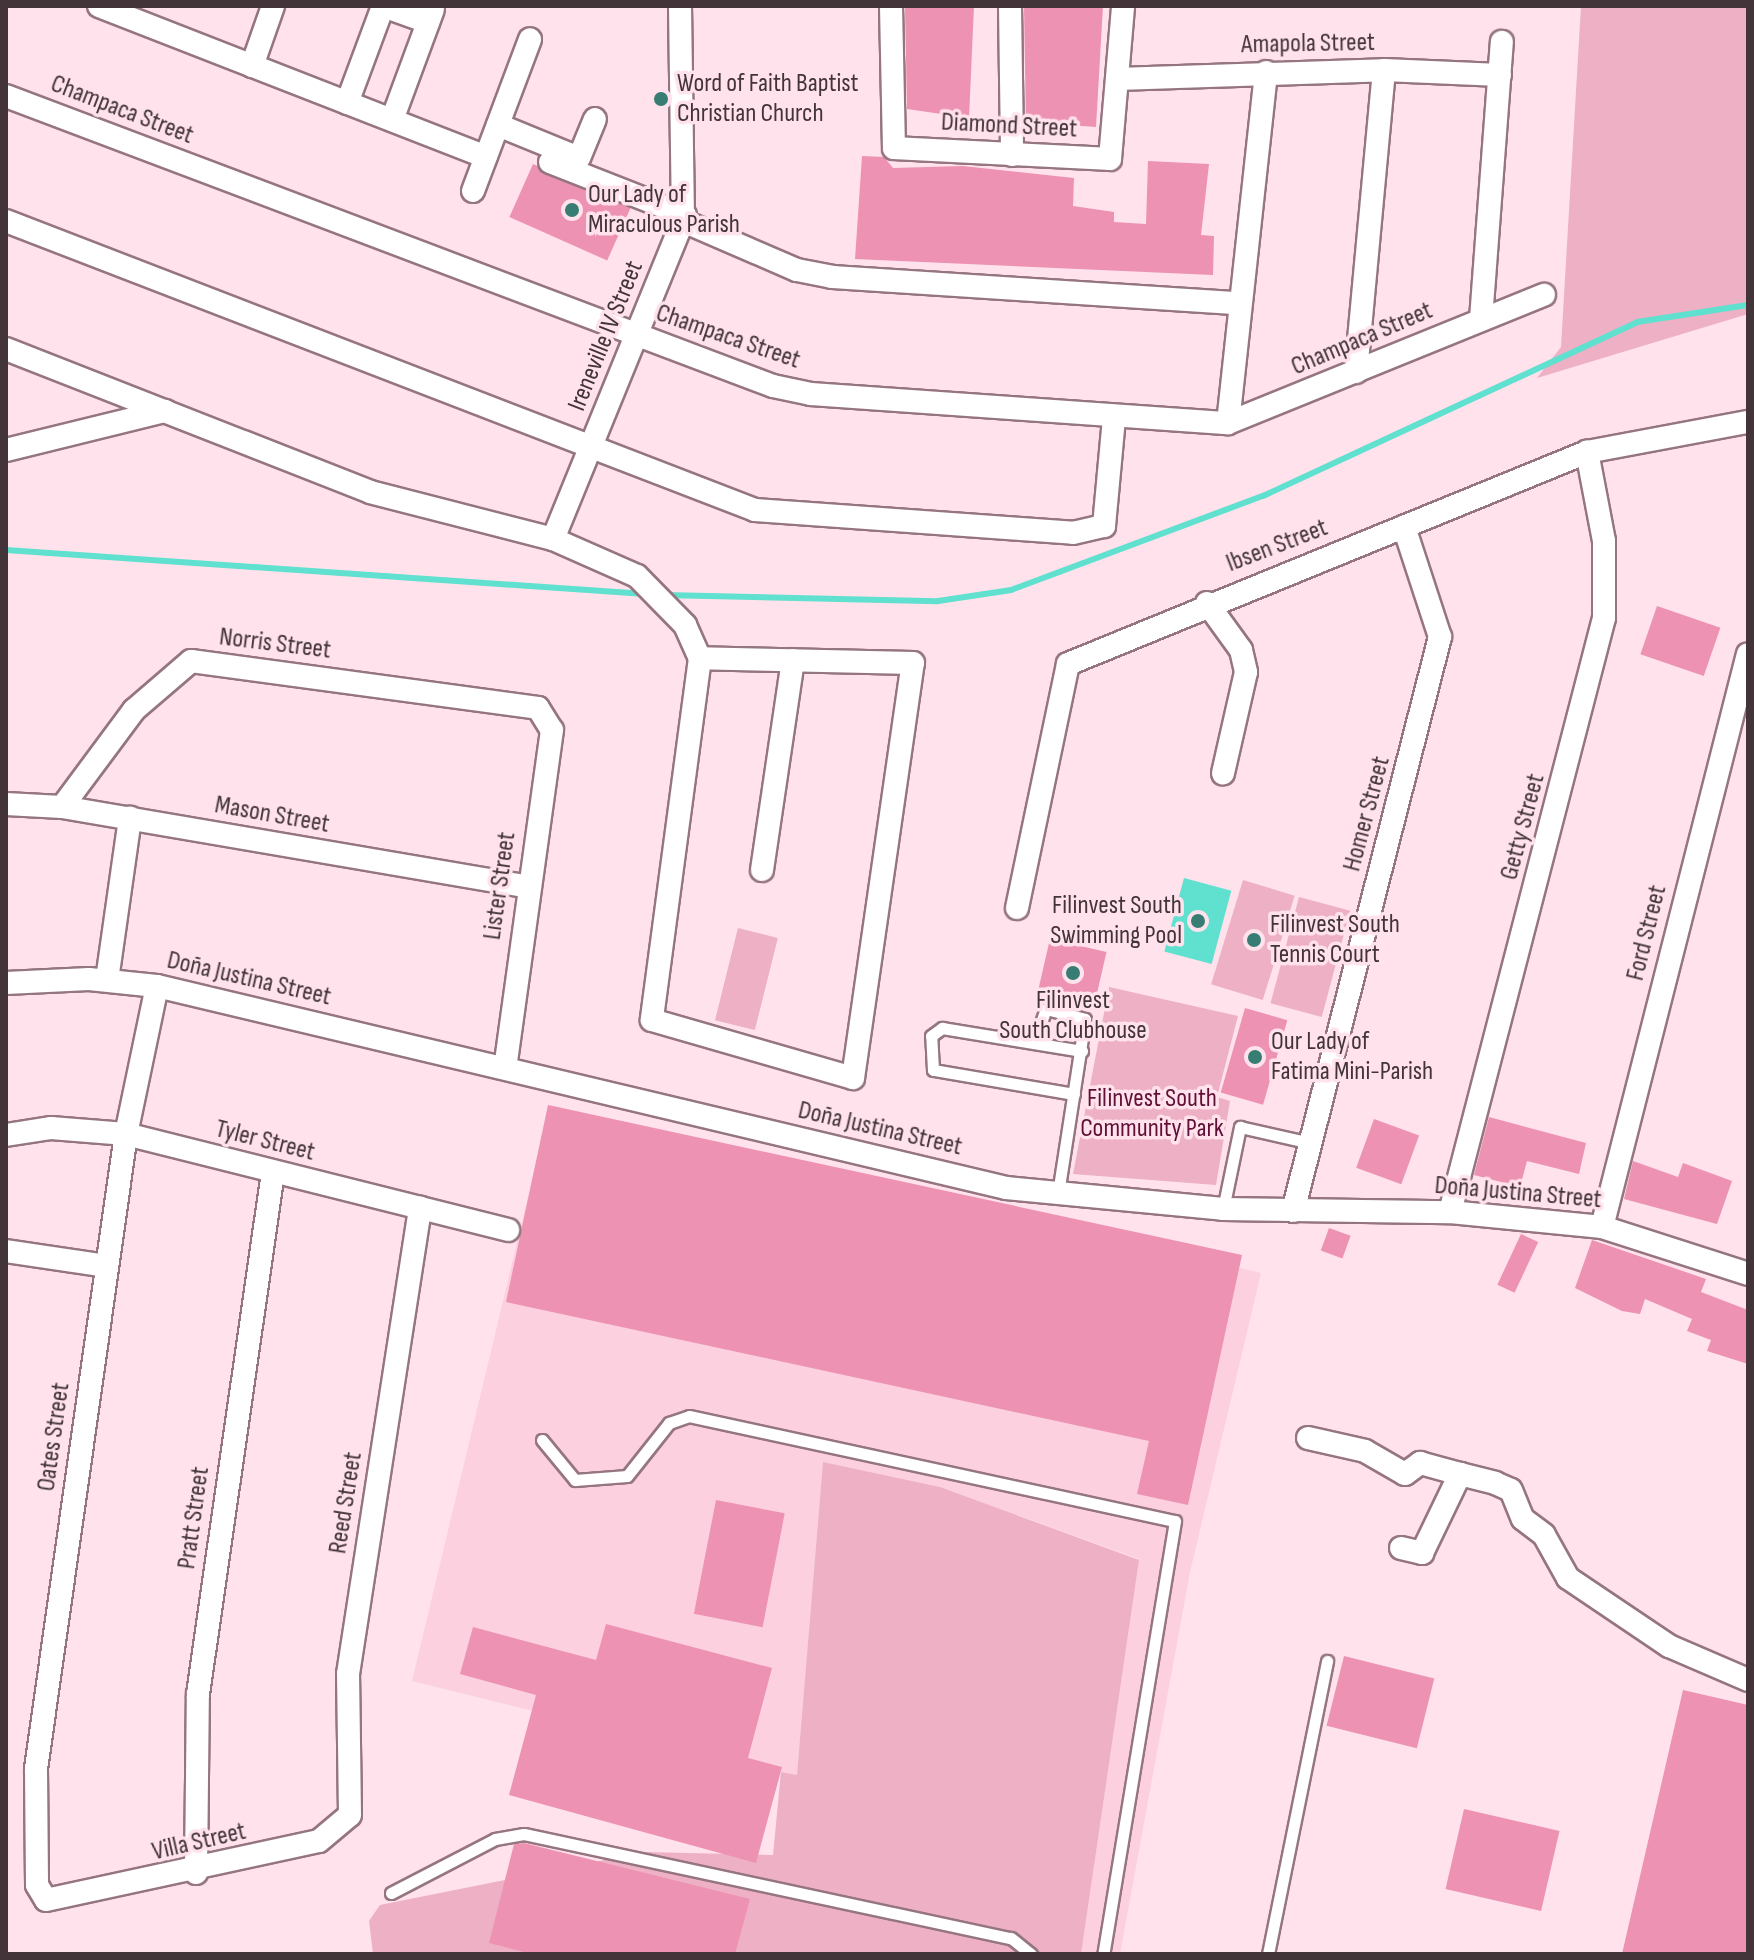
<!DOCTYPE html>
<meta charset="utf-8">
<style>
body{margin:0}
#map{position:relative;width:1754px;height:1960px;overflow:hidden;background:#ffe2eb;font-family:"Sofia Sans Condensed",sans-serif}
div>[style]{position:absolute}
[style*='--x']{left:calc(var(--x)*1px);top:calc(var(--y)*1px);width:calc(var(--w)*1px);rotate:calc(var(--a)*1deg)}
.built>*{inset:0;background:#fcd0de}
.green>*{inset:0;background:#edb0c4;transform-origin:0 0}
.water>*{inset:0;background:#60e0cf;transform-origin:0 0}
.stream>*{height:6px;margin:-3px;padding:0 3px;transform-origin:3px;border-radius:3px;background:#60e0cf}
.building>*{inset:0;background:#ed92b2;transform-origin:0 0}
.roads{filter:drop-shadow(2px 0 #957580) drop-shadow(-2px 0 #957580) drop-shadow(0 2px #957580) drop-shadow(0 -2px #957580)}
.service>*{height:11px;margin:-5.5px;padding:0 5.5px;transform-origin:5.5px;border-radius:5.5px;background:#fff}
.minor>*{height:22px;margin:-11px;padding:0 11px;transform-origin:11px;border-radius:11px;background:#fff}
.dots>*{width:22px;height:22px;translate:-50% -50%;box-sizing:border-box;border:4px solid #ffe2eb;border-radius:50%}
span{translate:-50% -50%;white-space:nowrap;text-align:center;line-height:1.15;-webkit-text-stroke:7px #ffe2eb;paint-order:stroke}
.street-label{font-size:26px;color:#423438}
.poi-label{font-size:26px;color:#423438}
.left{translate:0 -50%;text-align:left}
.right{translate:-100% -50%;text-align:right}
.park-label{font-size:26px;color:#601036}
.frame{position:absolute;inset:0;border:8px solid #423438;pointer-events:none}
</style>
<div id="map">
<div class="built">
<i style="clip-path:polygon(550px 1105px,1261px 1273px,1190px 1572px,1120px 1954px,1081px 1954px,1139px 1559px,940px 1487px,823px 1462px,797px 1776px,412px 1681px)"></i>
</div>
<div class="green">
<i style="clip-path:polygon(1581px 6px,1748px 6px,1748px 314px,1537px 378px,1561px 347px)"></i>
<i style="left:1243px;top:880px;width:54px;height:109px;rotate:17deg"></i>
<i style="left:1299px;top:897px;width:53px;height:110px;rotate:15deg"></i>
<i style="left:738px;top:928px;width:41px;height:95px;rotate:14deg"></i>
<i style="clip-path:polygon(1109px 987px,1238px 1016px,1217px 1097px,1230px 1101px,1216px 1185px,1073px 1174px)"></i>
<i style="clip-path:polygon(823px 1462px,940px 1487px,1139px 1560px,1081px 1954px,373px 1954px,369px 1921px,380px 1905px,644px 1852px,773px 1855px,781px 1772px,797px 1775px)"></i>
</div>
<div class="water">
<i style="left:1184px;top:878px;width:49px;height:76px;rotate:15deg"></i>
</div>
<div class="stream">
<i style="--x:6;--y:550;--w:641;--a:3.94"></i>
<i style="--x:664;--y:595;--w:274;--a:1.3"></i>
<i style="--x:938;--y:601;--w:74;--a:-8.6"></i>
<i style="--x:1011;--y:590;--w:269;--a:-20.5"></i>
<i style="--x:1263;--y:496;--w:412;--a:-24.9"></i>
<i style="--x:1637;--y:322;--w:112;--a:-8.7"></i>
</div>
<div class="building">
<i style="clip-path:polygon(905px 6px,974px 6px,969px 118px,907px 109px)"></i>
<i style="clip-path:polygon(1024px 6px,1103px 6px,1096px 127px,1026px 122px)"></i>
<i style="clip-path:polygon(862px 156px,884px 157px,893px 168px,963px 166px,1074px 178px,1073px 206px,1114px 212px,1114px 222px,1146px 224px,1148px 161px,1209px 164px,1201px 235px,1214px 236px,1213px 275px,855px 259px)"></i>
<i style="left:533px;top:164px;width:107px;height:58px;rotate:24deg"></i>
<i style="left:1657px;top:606px;width:67px;height:51px;rotate:19deg"></i>
<i style="left:1050px;top:939px;width:58px;height:55px;rotate:13deg"></i>
<i style="left:1245px;top:1008px;width:44px;height:88px;rotate:16deg"></i>
<i style="clip-path:polygon(548px 1105px,1242px 1255px,1188px 1505px,1137px 1494px,1149px 1441px,506px 1302px)"></i>
<i style="clip-path:polygon(1489px 1117px,1586px 1143px,1579px 1174px,1527px 1161px,1520px 1187px,1474px 1175px)"></i>
<i style="left:1374px;top:1119px;width:48px;height:52px;rotate:20deg"></i>
<i style="clip-path:polygon(1633px 1161px,1678px 1177px,1683px 1163px,1732px 1181px,1717px 1224px,1624px 1199px)"></i>
<i style="left:1329px;top:1228px;width:23px;height:24px;rotate:20deg"></i>
<i style="left:1521px;top:1234px;width:19px;height:56px;rotate:25deg"></i>
<i style="clip-path:polygon(1592px 1240px,1706px 1279px,1701px 1292px,1748px 1310px,1748px 1364px,1707px 1351px,1711px 1340px,1687px 1331px,1692px 1319px,1645px 1299px,1640px 1314px,1622px 1311px,1575px 1288px)"></i>
<i style="left:716px;top:1500px;width:70px;height:116px;rotate:11deg"></i>
<i style="clip-path:polygon(606px 1624px,772px 1668px,748px 1758px,782px 1767px,756px 1863px,509px 1795px,536px 1695px,460px 1674px,473px 1627px,596px 1660px)"></i>
<i style="left:1344px;top:1656px;width:93px;height:72px;rotate:14deg"></i>
<i style="clip-path:polygon(1683px 1690px,1748px 1705px,1748px 1954px,1622px 1954px)"></i>
<i style="left:1464px;top:1809px;width:98px;height:82px;rotate:13deg"></i>
<i style="clip-path:polygon(524px 1843px,750px 1899px,735px 1954px,532px 1954px,489px 1943px,514px 1844px)"></i>
</div>
<div class="roads">
<div class="service">
<i style="--x:1034;--y:1043;--w:36;--a:-71"></i>
<i style="--x:1046;--y:1009;--w:40;--a:14.4"></i>
<i style="--x:1085;--y:1019;--w:176;--a:98.8"></i>
<i style="--x:1074;--y:1094;--w:143;--a:-170.3"></i>
<i style="--x:933;--y:1070;--w:34;--a:-93"></i>
<i style="--x:931;--y:1036;--w:14;--a:-36"></i>
<i style="--x:942;--y:1028;--w:142;--a:9.3"></i>
<i style="--x:1223;--y:1209;--w:84;--a:-78.3"></i>
<i style="--x:1240;--y:1127;--w:73;--a:12.7"></i>
<i style="--x:542;--y:1440;--w:52;--a:50.5"></i>
<i style="--x:575;--y:1480;--w:52;--a:-4.4"></i>
<i style="--x:627;--y:1476;--w:68;--a:-51.6"></i>
<i style="--x:669;--y:1423;--w:21;--a:-19"></i>
<i style="--x:689;--y:1416;--w:497;--a:12.2"></i>
<i style="--x:1175;--y:1521;--w:439;--a:99.4"></i>
<i style="--x:391;--y:1893;--w:117;--a:-27.4"></i>
<i style="--x:495;--y:1839;--w:29;--a:-10"></i>
<i style="--x:524;--y:1834;--w:498;--a:12.1"></i>
<i style="--x:1011;--y:1938;--w:26;--a:39"></i>
<i style="--x:1268;--y:1954;--w:299;--a:-78.6"></i>
</div>
<div class="minor">
<i style="--x:99;--y:6;--w:415;--a:21.3"></i>
<i style="--x:383;--y:6;--w:48;--a:19.6"></i>
<i style="--x:891;--y:6;--w:142;--a:88.8"></i>
<i style="--x:894;--y:148;--w:216;--a:2.9"></i>
<i style="--x:1110;--y:159;--w:154;--a:-85.1"></i>
<i style="--x:1010;--y:6;--w:149;--a:89.2"></i>
<i style="--x:252;--y:66;--w:64;--a:-70.7"></i>
<i style="--x:1117;--y:79;--w:267;--a:-1.9"></i>
<i style="--x:1384;--y:70;--w:116;--a:2.5"></i>
<i style="--x:6;--y:96;--w:820;--a:20.71"></i>
<i style="--x:773;--y:386;--w:39;--a:12"></i>
<i style="--x:811;--y:394;--w:418;--a:4"></i>
<i style="--x:1228;--y:423;--w:341;--a:-22.1"></i>
<i style="--x:347;--y:103;--w:103;--a:-69.6"></i>
<i style="--x:392;--y:120;--w:118;--a:-69.7"></i>
<i style="--x:498;--y:125;--w:87;--a:22.2"></i>
<i style="--x:579;--y:158;--w:42;--a:-67.7"></i>
<i style="--x:550;--y:162;--w:145;--a:21.4"></i>
<i style="--x:473;--y:191;--w:162;--a:-69.4"></i>
<i style="--x:6;--y:221;--w:803;--a:21.1"></i>
<i style="--x:755;--y:510;--w:319;--a:4.1"></i>
<i style="--x:1073;--y:533;--w:32;--a:-13"></i>
<i style="--x:1104;--y:526;--w:108;--a:-84.7"></i>
<i style="--x:683;--y:221;--w:124;--a:23.3"></i>
<i style="--x:797;--y:270;--w:36;--a:11"></i>
<i style="--x:832;--y:277;--w:407;--a:3.7"></i>
<i style="--x:1481;--y:319;--w:278;--a:-85.7"></i>
<i style="--x:6;--y:349;--w:391;--a:21.4"></i>
<i style="--x:370;--y:492;--w:189;--a:14.4"></i>
<i style="--x:553;--y:539;--w:92;--a:23.8"></i>
<i style="--x:637;--y:576;--w:69;--a:45.6"></i>
<i style="--x:685;--y:625;--w:36;--a:66"></i>
<i style="--x:700;--y:658;--w:365;--a:97.6"></i>
<i style="--x:652;--y:1020;--w:209;--a:16.1"></i>
<i style="--x:853;--y:1078;--w:419;--a:-81.8"></i>
<i style="--x:913;--y:663;--w:213;--a:-178.7"></i>
<i style="--x:1356;--y:372;--w:303;--a:-84.7"></i>
<i style="--x:1228;--y:423;--w:353;--a:-83.8"></i>
<i style="--x:6;--y:450;--w:164;--a:-13.8"></i>
<i style="--x:553;--y:539;--w:344;--a:-67.8"></i>
<i style="--x:683;--y:221;--w:215;--a:-90.8"></i>
<i style="--x:1207;--y:603;--w:58;--a:54.1"></i>
<i style="--x:1241;--y:650;--w:23;--a:77"></i>
<i style="--x:1246;--y:672;--w:104;--a:102.8"></i>
<i style="--x:6;--y:804;--w:56;--a:3.1"></i>
<i style="--x:62;--y:807;--w:473;--a:9.7"></i>
<i style="--x:62;--y:807;--w:121;--a:-53.4"></i>
<i style="--x:134;--y:710;--w:75;--a:-40.7"></i>
<i style="--x:191;--y:661;--w:350;--a:7.7"></i>
<i style="--x:538;--y:708;--w:26;--a:58"></i>
<i style="--x:552;--y:730;--w:341;--a:97.9"></i>
<i style="--x:762;--y:870;--w:212;--a:-81.6"></i>
<i style="--x:1017;--y:908;--w:249;--a:-78.2"></i>
<i style="--x:1068;--y:664;--w:561;--a:-22.22"></i>
<i style="--x:1587;--y:452;--w:164;--a:-10.6"></i>
<i style="--x:107;--y:980;--w:164;--a:-81.9"></i>
<i style="--x:6;--y:983;--w:83;--a:-2.8"></i>
<i style="--x:89;--y:979;--w:68;--a:5.9"></i>
<i style="--x:157;--y:986;--w:873;--a:13.38"></i>
<i style="--x:1006;--y:1188;--w:218;--a:5.5"></i>
<i style="--x:1223;--y:1209;--w:227;--a:0.8"></i>
<i style="--x:1450;--y:1212;--w:153;--a:5.6"></i>
<i style="--x:1602;--y:1227;--w:153;--a:17.8"></i>
<i style="--x:157;--y:986;--w:151;--a:101.8"></i>
<i style="--x:126;--y:1134;--w:641;--a:98.07"></i>
<i style="--x:36;--y:1769;--w:116;--a:89.5"></i>
<i style="--x:37;--y:1885;--w:17;--a:59"></i>
<i style="--x:46;--y:1900;--w:279;--a:-12.2"></i>
<i style="--x:319;--y:1841;--w:40;--a:-40"></i>
<i style="--x:350;--y:1815;--w:141;--a:-90.8"></i>
<i style="--x:348;--y:1674;--w:472;--a:-81.2"></i>
<i style="--x:6;--y:1135;--w:46;--a:-8.8"></i>
<i style="--x:51;--y:1128;--w:75;--a:4.6"></i>
<i style="--x:126;--y:1134;--w:394;--a:14.1"></i>
<i style="--x:1293;--y:1211;--w:593;--a:-75.64"></i>
<i style="--x:1440;--y:637;--w:116;--a:-108.1"></i>
<i style="--x:1450;--y:1212;--w:614;--a:-75.47"></i>
<i style="--x:1604;--y:618;--w:77;--a:-90"></i>
<i style="--x:1604;--y:541;--w:91;--a:-100.8"></i>
<i style="--x:1602;--y:1227;--w:591;--a:-75.71"></i>
<i style="--x:6;--y:1251;--w:102;--a:8.4"></i>
<i style="--x:1308;--y:1438;--w:58;--a:12.8"></i>
<i style="--x:1365;--y:1451;--w:46;--a:29.9"></i>
<i style="--x:1405;--y:1474;--w:19;--a:-36"></i>
<i style="--x:1420;--y:1463;--w:41;--a:15.4"></i>
<i style="--x:1401;--y:1548;--w:22;--a:13"></i>
<i style="--x:1422;--y:1553;--w:88;--a:-64.3"></i>
<i style="--x:1460;--y:1474;--w:36;--a:14"></i>
<i style="--x:1495;--y:1483;--w:17;--a:24"></i>
<i style="--x:1511;--y:1490;--w:31;--a:68"></i>
<i style="--x:1523;--y:1519;--w:26;--a:37"></i>
<i style="--x:1544;--y:1535;--w:49;--a:60.8"></i>
<i style="--x:1568;--y:1578;--w:122;--a:34"></i>
<i style="--x:1669;--y:1646;--w:86;--a:23.3"></i>
<i style="--x:196;--y:1873;--w:179;--a:-89.4"></i>
<i style="--x:198;--y:1694;--w:527;--a:-81.82"></i>
</div>
</div>
<div class="dots">
<i style="left:661px;top:99px;background:#377d73"></i>
<i style="left:572px;top:210px;background:#377d73"></i>
<i style="left:1198px;top:921px;background:#377d73"></i>
<i style="left:1254px;top:940px;background:#377d73"></i>
<i style="left:1073px;top:973px;background:#377d73"></i>
<i style="left:1255px;top:1057px;background:#377d73"></i>
</div>
<div class="street-label">
<span style="left:1308px;top:44px;rotate:-1deg">Amapola Street</span>
<span style="left:122px;top:110px;rotate:21deg">Champaca Street</span>
<span style="left:1009px;top:126px;rotate:3deg">Diamond Street</span>
<span style="left:606px;top:336px;rotate:-68deg">Ireneville IV Street</span>
<span style="left:728px;top:337px;rotate:19deg">Champaca Street</span>
<span style="left:1362px;top:339px;rotate:-23deg">Champaca Street</span>
<span style="left:1277px;top:546px;rotate:-21deg">Ibsen Street</span>
<span style="left:275px;top:644px;rotate:7deg">Norris Street</span>
<span style="left:1367px;top:814px;rotate:-75deg">Homer Street</span>
<span style="left:272px;top:815px;rotate:10deg">Mason Street</span>
<span style="left:1523px;top:827px;rotate:-75deg">Getty Street</span>
<span style="left:500px;top:886px;rotate:-82deg">Lister Street</span>
<span style="left:1647px;top:933px;rotate:-76deg">Ford Street</span>
<span style="left:249px;top:979px;rotate:13deg">Doña Justina Street</span>
<span style="left:880px;top:1129px;rotate:13deg">Doña Justina Street</span>
<span style="left:265px;top:1141px;rotate:14deg">Tyler Street</span>
<span style="left:1518px;top:1193px;rotate:5deg">Doña Justina Street</span>
<span style="left:54px;top:1437px;rotate:-82deg">Oates Street</span>
<span style="left:346px;top:1503px;rotate:-81deg">Reed Street</span>
<span style="left:194px;top:1518px;rotate:-82deg">Pratt Street</span>
<span style="left:199px;top:1842px;rotate:-13deg">Villa Street</span>
</div>
<div class="poi-label">
<span class="left" style="left:677px;top:99px">Word of Faith Baptist<br>Christian Church</span>
<span class="left" style="left:588px;top:210px">Our Lady of<br>Miraculous Parish</span>
<span class="right" style="left:1182px;top:921px">Filinvest South<br>Swimming Pool</span>
<span class="left" style="left:1270px;top:940px">Filinvest South<br>Tennis Court</span>
<span style="left:1073px;top:1016px">Filinvest<br>South Clubhouse</span>
<span class="left" style="left:1271px;top:1057px">Our Lady of<br>Fatima Mini-Parish</span>
</div>
<div class="park-label">
<span style="left:1152px;top:1114px">Filinvest South<br>Community Park</span>
</div>
<div class="frame"></div>
</div>
